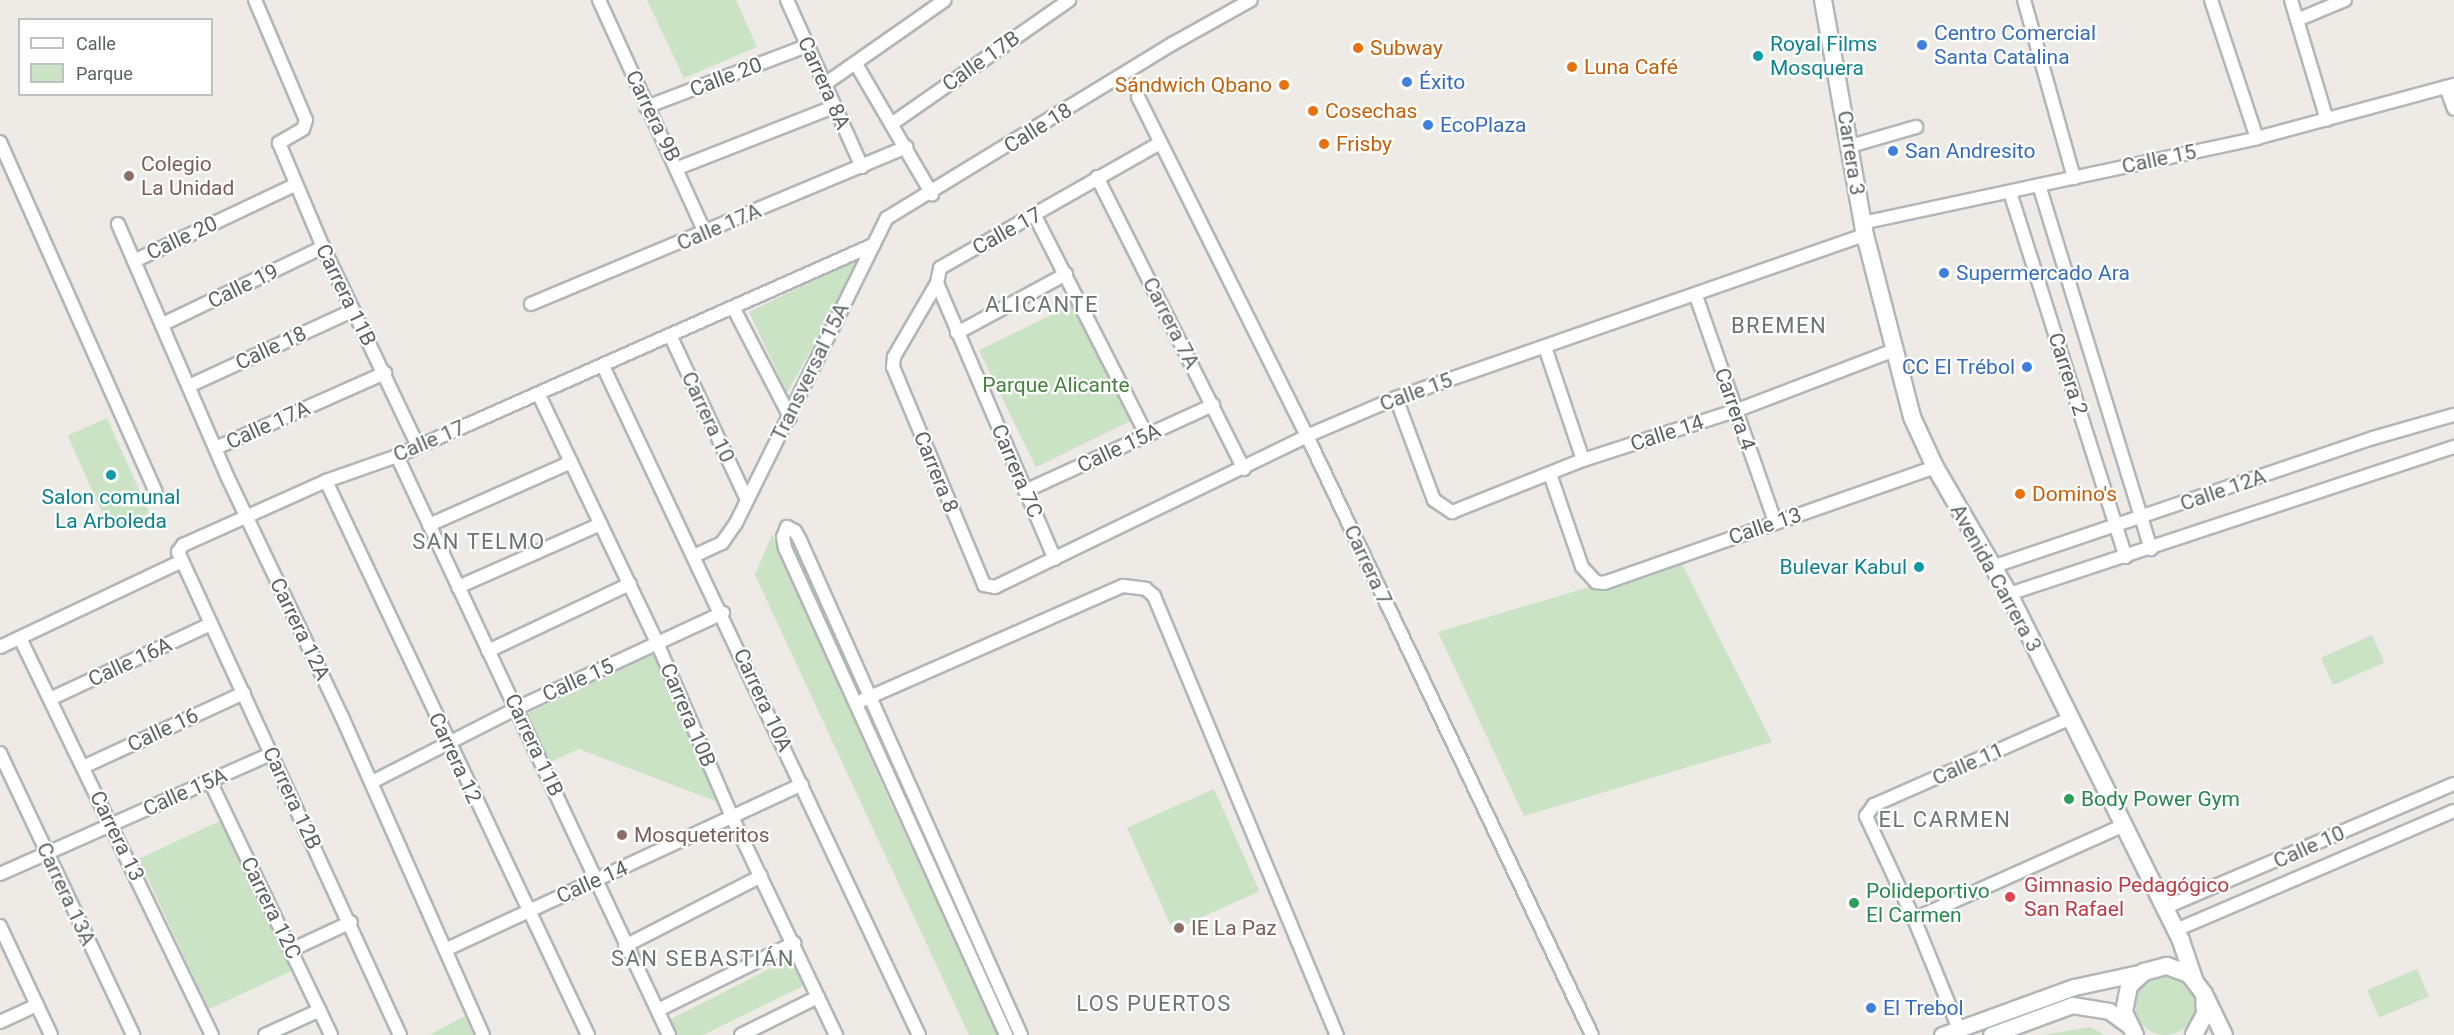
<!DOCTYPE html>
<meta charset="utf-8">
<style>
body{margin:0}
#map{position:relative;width:2454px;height:1035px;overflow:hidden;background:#eeeae5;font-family:Roboto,sans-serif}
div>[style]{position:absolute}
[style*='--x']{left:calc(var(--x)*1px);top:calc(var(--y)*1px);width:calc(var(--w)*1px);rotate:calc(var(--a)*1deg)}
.green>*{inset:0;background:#c9e3c4;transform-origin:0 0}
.round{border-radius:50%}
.roads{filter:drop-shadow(2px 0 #b2b6b8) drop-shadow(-2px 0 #b2b6b8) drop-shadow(0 2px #b2b6b8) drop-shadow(0 -2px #b2b6b8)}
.minor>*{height:12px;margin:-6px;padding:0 6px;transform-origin:6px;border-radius:6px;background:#fff}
.tertiary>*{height:15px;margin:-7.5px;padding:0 7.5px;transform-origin:7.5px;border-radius:7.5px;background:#fff}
.secondary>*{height:16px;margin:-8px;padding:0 8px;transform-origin:8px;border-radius:8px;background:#fff}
.dots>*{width:16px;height:16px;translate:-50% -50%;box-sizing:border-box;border:3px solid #fff;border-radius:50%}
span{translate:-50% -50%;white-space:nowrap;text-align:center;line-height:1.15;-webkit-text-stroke:4.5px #fff;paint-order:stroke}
.shop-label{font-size:21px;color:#366cbe}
.left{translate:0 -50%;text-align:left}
.right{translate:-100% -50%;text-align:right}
.culture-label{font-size:21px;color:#0d838f}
.food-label{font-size:21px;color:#c56008}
.street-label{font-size:21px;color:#5d6164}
.education-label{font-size:21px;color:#785e54}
.park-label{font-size:21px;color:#47823e}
.leisure-label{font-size:21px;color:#27864d}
.health-label{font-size:21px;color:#be3a42}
.neighbourhood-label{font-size:22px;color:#6e7376;letter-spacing:1.5px}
.legend{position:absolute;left:18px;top:18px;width:195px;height:78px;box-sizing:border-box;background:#fff;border:2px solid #bec0c1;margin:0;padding:8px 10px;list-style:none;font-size:18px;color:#5d6164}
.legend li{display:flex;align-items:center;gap:12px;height:30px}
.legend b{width:30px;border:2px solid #bec0c1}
</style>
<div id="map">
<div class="green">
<i style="clip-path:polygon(647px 0,736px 0,757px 47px,684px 78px)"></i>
<i style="clip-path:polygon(862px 257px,787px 393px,749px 312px)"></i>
<i style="left:1076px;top:303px;width:130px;height:108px;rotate:64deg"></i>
<i style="left:107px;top:418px;width:104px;height:43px;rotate:66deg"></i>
<i style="clip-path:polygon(772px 534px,885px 791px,999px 1035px,969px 1035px,755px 575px)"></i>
<i style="clip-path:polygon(1680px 560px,1772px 742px,1524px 816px,1438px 632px)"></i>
<i style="left:2372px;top:635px;width:30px;height:56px;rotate:66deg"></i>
<i style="clip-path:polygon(653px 654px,723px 804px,579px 749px,550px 762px,527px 714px)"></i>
<i style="left:1214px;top:789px;width:112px;height:95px;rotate:66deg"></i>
<i style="left:222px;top:820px;width:166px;height:92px;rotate:65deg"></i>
<i style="clip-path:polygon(791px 958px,805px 985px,703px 1035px,676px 1035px,669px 1020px)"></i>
<i style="left:2417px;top:969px;width:30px;height:54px;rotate:67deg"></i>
<i class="round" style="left:2135px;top:975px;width:60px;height:60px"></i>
<i style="clip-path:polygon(465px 1016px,473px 1035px,431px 1035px,433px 1033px)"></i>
<i style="clip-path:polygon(2091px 1027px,2104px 1035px,2044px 1035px)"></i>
</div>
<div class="roads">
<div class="minor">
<i style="--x:255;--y:0;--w:130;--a:67"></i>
<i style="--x:306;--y:120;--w:9;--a:108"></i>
<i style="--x:303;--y:129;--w:28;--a:150"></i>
<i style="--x:279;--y:143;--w:113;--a:67.1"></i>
<i style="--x:323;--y:247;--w:221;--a:64.5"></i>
<i style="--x:599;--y:0;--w:256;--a:65.5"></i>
<i style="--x:787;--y:0;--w:183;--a:65.8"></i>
<i style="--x:2024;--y:0;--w:185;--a:74.3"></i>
<i style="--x:2211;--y:0;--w:145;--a:71.6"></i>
<i style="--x:2291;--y:0;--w:125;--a:73.3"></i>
<i style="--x:2297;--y:20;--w:52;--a:-22.6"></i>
<i style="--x:856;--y:64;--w:151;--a:59.7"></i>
<i style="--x:825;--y:84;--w:146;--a:-35"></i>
<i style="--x:2446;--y:87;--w:23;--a:70"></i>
<i style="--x:1138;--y:97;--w:379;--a:63.5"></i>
<i style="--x:1307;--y:436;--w:663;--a:64.56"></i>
<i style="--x:646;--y:107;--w:172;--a:-20.8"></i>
<i style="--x:893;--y:123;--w:215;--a:-34.9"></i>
<i style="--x:0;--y:142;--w:383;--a:66"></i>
<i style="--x:1160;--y:143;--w:253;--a:150.4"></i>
<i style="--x:940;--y:268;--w:15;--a:101"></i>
<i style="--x:937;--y:283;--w:86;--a:120.2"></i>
<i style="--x:894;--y:357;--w:10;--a:96"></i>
<i style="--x:893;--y:367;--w:236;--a:67.3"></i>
<i style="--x:984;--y:585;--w:11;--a:10"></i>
<i style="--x:995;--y:587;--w:347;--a:-25.8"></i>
<i style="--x:1307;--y:436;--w:97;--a:-23.1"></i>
<i style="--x:1396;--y:398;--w:497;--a:-19.2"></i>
<i style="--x:1850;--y:146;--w:69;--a:-16.1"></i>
<i style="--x:678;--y:168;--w:168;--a:-21.4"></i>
<i style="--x:1097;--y:177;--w:327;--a:63.3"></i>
<i style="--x:2039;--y:185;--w:381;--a:72.9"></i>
<i style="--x:2010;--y:192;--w:383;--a:72.4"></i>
<i style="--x:1035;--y:216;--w:247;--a:63"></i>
<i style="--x:1862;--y:223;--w:404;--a:-12.1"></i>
<i style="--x:2257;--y:138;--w:204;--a:-15.1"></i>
<i style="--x:118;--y:224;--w:277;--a:66.6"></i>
<i style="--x:228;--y:478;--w:265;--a:64.5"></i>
<i style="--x:342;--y:717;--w:348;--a:66.1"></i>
<i style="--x:134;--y:261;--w:178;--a:-25.3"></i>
<i style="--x:937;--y:283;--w:300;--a:66.9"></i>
<i style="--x:1696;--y:296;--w:239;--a:70.7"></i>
<i style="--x:531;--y:304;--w:407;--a:-22.7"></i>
<i style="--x:734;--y:309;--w:122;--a:62.6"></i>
<i style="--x:163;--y:324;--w:178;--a:-25.7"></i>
<i style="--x:957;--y:333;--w:124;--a:-28.4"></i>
<i style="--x:671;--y:337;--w:178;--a:65"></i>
<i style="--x:1545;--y:347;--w:119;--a:71.4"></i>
<i style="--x:603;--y:366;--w:740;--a:64.72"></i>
<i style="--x:191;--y:385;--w:177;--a:-24.7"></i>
<i style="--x:539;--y:395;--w:277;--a:64.5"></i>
<i style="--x:658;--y:645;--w:187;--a:66.7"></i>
<i style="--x:732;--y:817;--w:242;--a:64.5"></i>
<i style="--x:1396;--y:398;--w:109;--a:69.6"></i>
<i style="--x:1434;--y:500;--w:22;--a:34"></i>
<i style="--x:1452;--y:512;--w:141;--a:-21.7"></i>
<i style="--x:1583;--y:460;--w:160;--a:-17.9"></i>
<i style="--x:1735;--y:411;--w:168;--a:-20.9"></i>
<i style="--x:218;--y:447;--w:183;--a:-23.9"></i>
<i style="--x:397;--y:456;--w:640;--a:64.84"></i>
<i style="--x:1550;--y:474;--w:98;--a:71"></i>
<i style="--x:1582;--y:567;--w:21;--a:47"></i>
<i style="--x:1596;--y:582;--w:8;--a:7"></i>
<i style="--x:1604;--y:583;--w:351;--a:-19.3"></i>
<i style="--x:326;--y:481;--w:613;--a:64.69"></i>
<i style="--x:1025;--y:491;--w:207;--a:-24.6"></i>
<i style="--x:429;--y:525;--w:155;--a:-23.9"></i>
<i style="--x:694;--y:556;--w:31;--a:-25"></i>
<i style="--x:722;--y:543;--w:24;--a:-55"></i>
<i style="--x:736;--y:523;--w:340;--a:-63.7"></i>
<i style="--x:887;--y:218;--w:334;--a:-31.4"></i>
<i style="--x:1172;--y:44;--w:90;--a:-29.1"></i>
<i style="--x:1992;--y:567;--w:402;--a:-18.7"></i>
<i style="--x:2373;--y:438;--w:84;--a:-15.9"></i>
<i style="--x:458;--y:587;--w:156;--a:-23.8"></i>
<i style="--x:2009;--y:594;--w:469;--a:-18.3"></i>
<i style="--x:20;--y:638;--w:441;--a:64.2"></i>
<i style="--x:0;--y:647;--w:199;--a:-25.3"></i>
<i style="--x:488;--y:651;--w:157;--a:-25.3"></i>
<i style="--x:50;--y:699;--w:178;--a:-25"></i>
<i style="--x:863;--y:700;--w:284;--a:-23.7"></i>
<i style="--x:1123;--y:586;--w:23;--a:7"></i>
<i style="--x:1146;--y:589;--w:11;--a:41"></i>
<i style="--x:1154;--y:596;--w:476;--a:67.4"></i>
<i style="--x:0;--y:753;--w:312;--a:64.7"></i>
<i style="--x:83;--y:767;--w:177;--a:-24.7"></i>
<i style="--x:210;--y:781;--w:281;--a:64.5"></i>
<i style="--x:372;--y:782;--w:163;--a:-27"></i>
<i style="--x:517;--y:708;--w:227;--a:-24.8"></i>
<i style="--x:0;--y:874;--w:296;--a:-23.9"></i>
<i style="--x:2164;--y:908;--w:315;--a:-23.2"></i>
<i style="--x:1914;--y:919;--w:228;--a:-24.1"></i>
<i style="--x:0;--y:926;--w:120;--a:64.9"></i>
<i style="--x:2176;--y:930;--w:302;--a:-23.2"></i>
<i style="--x:625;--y:946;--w:153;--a:-27.2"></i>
<i style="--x:447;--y:949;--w:391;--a:-24.9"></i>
<i style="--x:291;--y:950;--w:66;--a:-25"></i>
<i style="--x:658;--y:1010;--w:152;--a:-26.2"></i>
<i style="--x:0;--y:1022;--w:41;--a:-24.7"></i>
<i style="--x:1959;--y:1029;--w:119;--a:-112.2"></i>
<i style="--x:1914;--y:919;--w:114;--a:-115"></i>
<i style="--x:1866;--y:816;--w:14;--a:-54"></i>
<i style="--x:1874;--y:805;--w:213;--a:-23.8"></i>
<i style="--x:265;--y:1035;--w:60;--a:-24.4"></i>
<i style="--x:400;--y:1035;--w:532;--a:-114.68"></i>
<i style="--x:178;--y:552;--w:9;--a:-54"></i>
<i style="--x:183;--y:545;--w:157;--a:-24.1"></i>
<i style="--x:326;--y:481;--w:75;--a:-19.4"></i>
<i style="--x:397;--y:456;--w:521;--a:-23.91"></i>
<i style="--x:741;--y:1035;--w:86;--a:-26.3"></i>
<i style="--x:1006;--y:1035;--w:535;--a:-114.41"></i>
<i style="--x:785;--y:548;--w:11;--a:-100"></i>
<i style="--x:783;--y:537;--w:11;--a:-68"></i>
<i style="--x:787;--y:527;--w:9;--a:27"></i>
<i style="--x:795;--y:531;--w:10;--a:61"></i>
<i style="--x:800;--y:540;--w:542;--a:65.94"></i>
</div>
<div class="tertiary">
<i style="--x:1942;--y:1035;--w:140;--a:-20"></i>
<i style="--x:2074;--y:987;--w:72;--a:-12.1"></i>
<i style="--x:1991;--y:1035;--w:86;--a:-20.3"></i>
<i style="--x:2072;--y:1005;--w:37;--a:9"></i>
<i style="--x:2109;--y:1011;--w:24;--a:36"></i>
</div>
<div class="secondary">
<i style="--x:1823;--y:0;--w:239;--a:79.9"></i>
<i style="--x:1865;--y:235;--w:188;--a:75.5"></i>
<i style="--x:1912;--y:417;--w:55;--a:65.3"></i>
<i style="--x:1935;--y:467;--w:147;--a:59.8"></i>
<i style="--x:2009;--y:594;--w:387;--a:63.6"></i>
<i style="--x:2181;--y:941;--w:40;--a:71.1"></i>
<i style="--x:2206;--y:998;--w:41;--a:64.1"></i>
<i style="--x:2135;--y:1035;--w:25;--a:-116"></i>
<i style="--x:2124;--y:1012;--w:26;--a:-79"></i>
<i style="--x:2129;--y:986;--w:21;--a:-43"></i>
<i style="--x:2144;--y:972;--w:24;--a:-15"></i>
<i style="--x:2167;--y:966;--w:23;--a:20"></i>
<i style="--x:2189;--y:974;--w:25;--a:53"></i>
<i style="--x:2204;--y:994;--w:20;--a:87"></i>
<i style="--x:2205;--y:1014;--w:24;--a:118"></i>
</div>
</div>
<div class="dots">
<i style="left:1922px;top:45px;background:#3f7fe0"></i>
<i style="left:1358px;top:48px;background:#e8710a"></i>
<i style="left:1758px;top:56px;background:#0f9aa8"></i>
<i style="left:1572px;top:67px;background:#e8710a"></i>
<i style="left:1407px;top:82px;background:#3f7fe0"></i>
<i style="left:1284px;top:85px;background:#e8710a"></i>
<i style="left:1313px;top:111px;background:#e8710a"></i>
<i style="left:1428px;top:125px;background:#3f7fe0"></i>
<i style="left:1324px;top:144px;background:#e8710a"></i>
<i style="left:1893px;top:151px;background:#3f7fe0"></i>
<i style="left:129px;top:176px;background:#8d6e63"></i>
<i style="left:1944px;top:273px;background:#3f7fe0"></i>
<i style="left:2027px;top:367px;background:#3f7fe0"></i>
<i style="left:111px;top:475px;background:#0f9aa8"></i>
<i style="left:2020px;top:494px;background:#e8710a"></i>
<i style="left:1919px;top:567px;background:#0f9aa8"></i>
<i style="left:2069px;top:799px;background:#2e9e5b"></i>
<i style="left:622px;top:835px;background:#8d6e63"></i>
<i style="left:2010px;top:897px;background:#e0444e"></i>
<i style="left:1854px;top:903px;background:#2e9e5b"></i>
<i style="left:1179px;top:928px;background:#8d6e63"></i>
<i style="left:1871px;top:1008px;background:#3f7fe0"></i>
</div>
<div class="shop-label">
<span class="left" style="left:1934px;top:45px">Centro Comercial<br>Santa Catalina</span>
<span class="left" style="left:1419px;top:82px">Éxito</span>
<span class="left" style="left:1440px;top:125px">EcoPlaza</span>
<span class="left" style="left:1905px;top:151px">San Andresito</span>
<span class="left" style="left:1956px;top:273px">Supermercado Ara</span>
<span class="right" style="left:2015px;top:367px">CC El Trébol</span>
<span class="left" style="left:1883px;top:1008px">El Trebol</span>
</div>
<div class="culture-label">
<span class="left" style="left:1770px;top:56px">Royal Films<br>Mosquera</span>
<span style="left:111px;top:509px">Salon comunal<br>La Arboleda</span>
<span class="right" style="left:1907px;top:567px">Bulevar Kabul</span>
</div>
<div class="food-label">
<span class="left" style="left:1370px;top:48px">Subway</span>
<span class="left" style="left:1584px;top:67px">Luna Café</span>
<span class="right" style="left:1272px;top:85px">Sándwich Qbano</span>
<span class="left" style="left:1325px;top:111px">Cosechas</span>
<span class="left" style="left:1336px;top:144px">Frisby</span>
<span class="left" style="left:2032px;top:494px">Domino's</span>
</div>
<div class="street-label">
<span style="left:981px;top:61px;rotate:-35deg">Calle 17B</span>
<span style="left:726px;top:77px;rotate:-21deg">Calle 20</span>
<span style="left:824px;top:83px;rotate:66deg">Carrera 8A</span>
<span style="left:653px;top:116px;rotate:64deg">Carrera 9B</span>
<span style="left:1038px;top:128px;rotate:-32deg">Calle 18</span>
<span style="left:1851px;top:153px;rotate:81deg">Carrera 3</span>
<span style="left:2159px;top:159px;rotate:-12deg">Calle 15</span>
<span style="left:719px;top:227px;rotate:-23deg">Calle 17A</span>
<span style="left:1007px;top:231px;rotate:-29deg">Calle 17</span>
<span style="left:182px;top:238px;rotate:-25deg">Calle 20</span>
<span style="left:243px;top:286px;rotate:-26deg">Calle 19</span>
<span style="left:346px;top:295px;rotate:64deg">Carrera 11B</span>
<span style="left:1171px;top:323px;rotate:63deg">Carrera 7A</span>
<span style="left:271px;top:348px;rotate:-25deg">Calle 18</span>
<span style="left:810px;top:372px;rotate:-64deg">Transversal 15A</span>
<span style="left:2068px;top:374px;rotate:72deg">Carrera 2</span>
<span style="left:1416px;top:392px;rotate:-20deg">Calle 15</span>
<span style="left:1735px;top:409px;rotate:71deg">Carrera 4</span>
<span style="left:708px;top:417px;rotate:65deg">Carrera 10</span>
<span style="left:268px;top:425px;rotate:-24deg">Calle 17A</span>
<span style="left:1667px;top:433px;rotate:-18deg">Calle 14</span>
<span style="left:429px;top:441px;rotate:-23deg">Calle 17</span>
<span style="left:1119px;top:448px;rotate:-25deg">Calle 15A</span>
<span style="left:1017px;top:471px;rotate:67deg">Carrera 7C</span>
<span style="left:936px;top:472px;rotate:68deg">Carrera 8</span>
<span style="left:2223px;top:490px;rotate:-19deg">Calle 12A</span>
<span style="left:1765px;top:526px;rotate:-19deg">Calle 13</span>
<span style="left:1368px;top:565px;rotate:65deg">Carrera 7</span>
<span style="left:1996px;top:578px;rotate:61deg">Avenida Carrera 3</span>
<span style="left:300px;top:629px;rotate:64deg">Carrera 12A</span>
<span style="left:130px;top:662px;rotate:-25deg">Calle 16A</span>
<span style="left:578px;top:680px;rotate:-24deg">Calle 15</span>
<span style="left:763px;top:700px;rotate:65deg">Carrera 10A</span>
<span style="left:688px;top:715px;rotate:67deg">Carrera 10B</span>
<span style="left:163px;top:730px;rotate:-25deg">Calle 16</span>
<span style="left:534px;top:745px;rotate:65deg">Carrera 11B</span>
<span style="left:455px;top:758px;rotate:65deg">Carrera 12</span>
<span style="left:1968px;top:764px;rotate:-24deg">Calle 11</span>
<span style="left:185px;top:792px;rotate:-24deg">Calle 15A</span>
<span style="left:292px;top:798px;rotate:65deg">Carrera 12B</span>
<span style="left:117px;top:836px;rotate:64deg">Carrera 13</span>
<span style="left:2309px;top:847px;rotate:-24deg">Calle 10</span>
<span style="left:592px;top:882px;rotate:-24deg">Calle 14</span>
<span style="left:66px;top:894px;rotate:65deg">Carrera 13A</span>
<span style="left:271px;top:908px;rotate:64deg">Carrera 12C</span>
</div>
<div class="education-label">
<span class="left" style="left:141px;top:176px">Colegio<br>La Unidad</span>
<span class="left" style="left:634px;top:835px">Mosqueteritos</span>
<span class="left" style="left:1191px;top:928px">IE La Paz</span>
</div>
<div class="park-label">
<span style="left:1056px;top:385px">Parque Alicante</span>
</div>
<div class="leisure-label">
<span class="left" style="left:2081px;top:799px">Body Power Gym</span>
<span class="left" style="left:1866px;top:903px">Polideportivo<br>El Carmen</span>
</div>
<div class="health-label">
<span class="left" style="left:2024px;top:897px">Gimnasio Pedagógico<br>San Rafael</span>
</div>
<div class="neighbourhood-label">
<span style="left:1042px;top:305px">ALICANTE</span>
<span style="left:1779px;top:326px">BREMEN</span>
<span style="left:479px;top:542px">SAN TELMO</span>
<span style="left:1945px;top:820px">EL CARMEN</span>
<span style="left:703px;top:959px">SAN SEBASTIÁN</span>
<span style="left:1154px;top:1004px">LOS PUERTOS</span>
</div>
<ul class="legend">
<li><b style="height:8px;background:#fff"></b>Calle</li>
<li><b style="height:16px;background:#c9e3c4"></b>Parque</li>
</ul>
</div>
